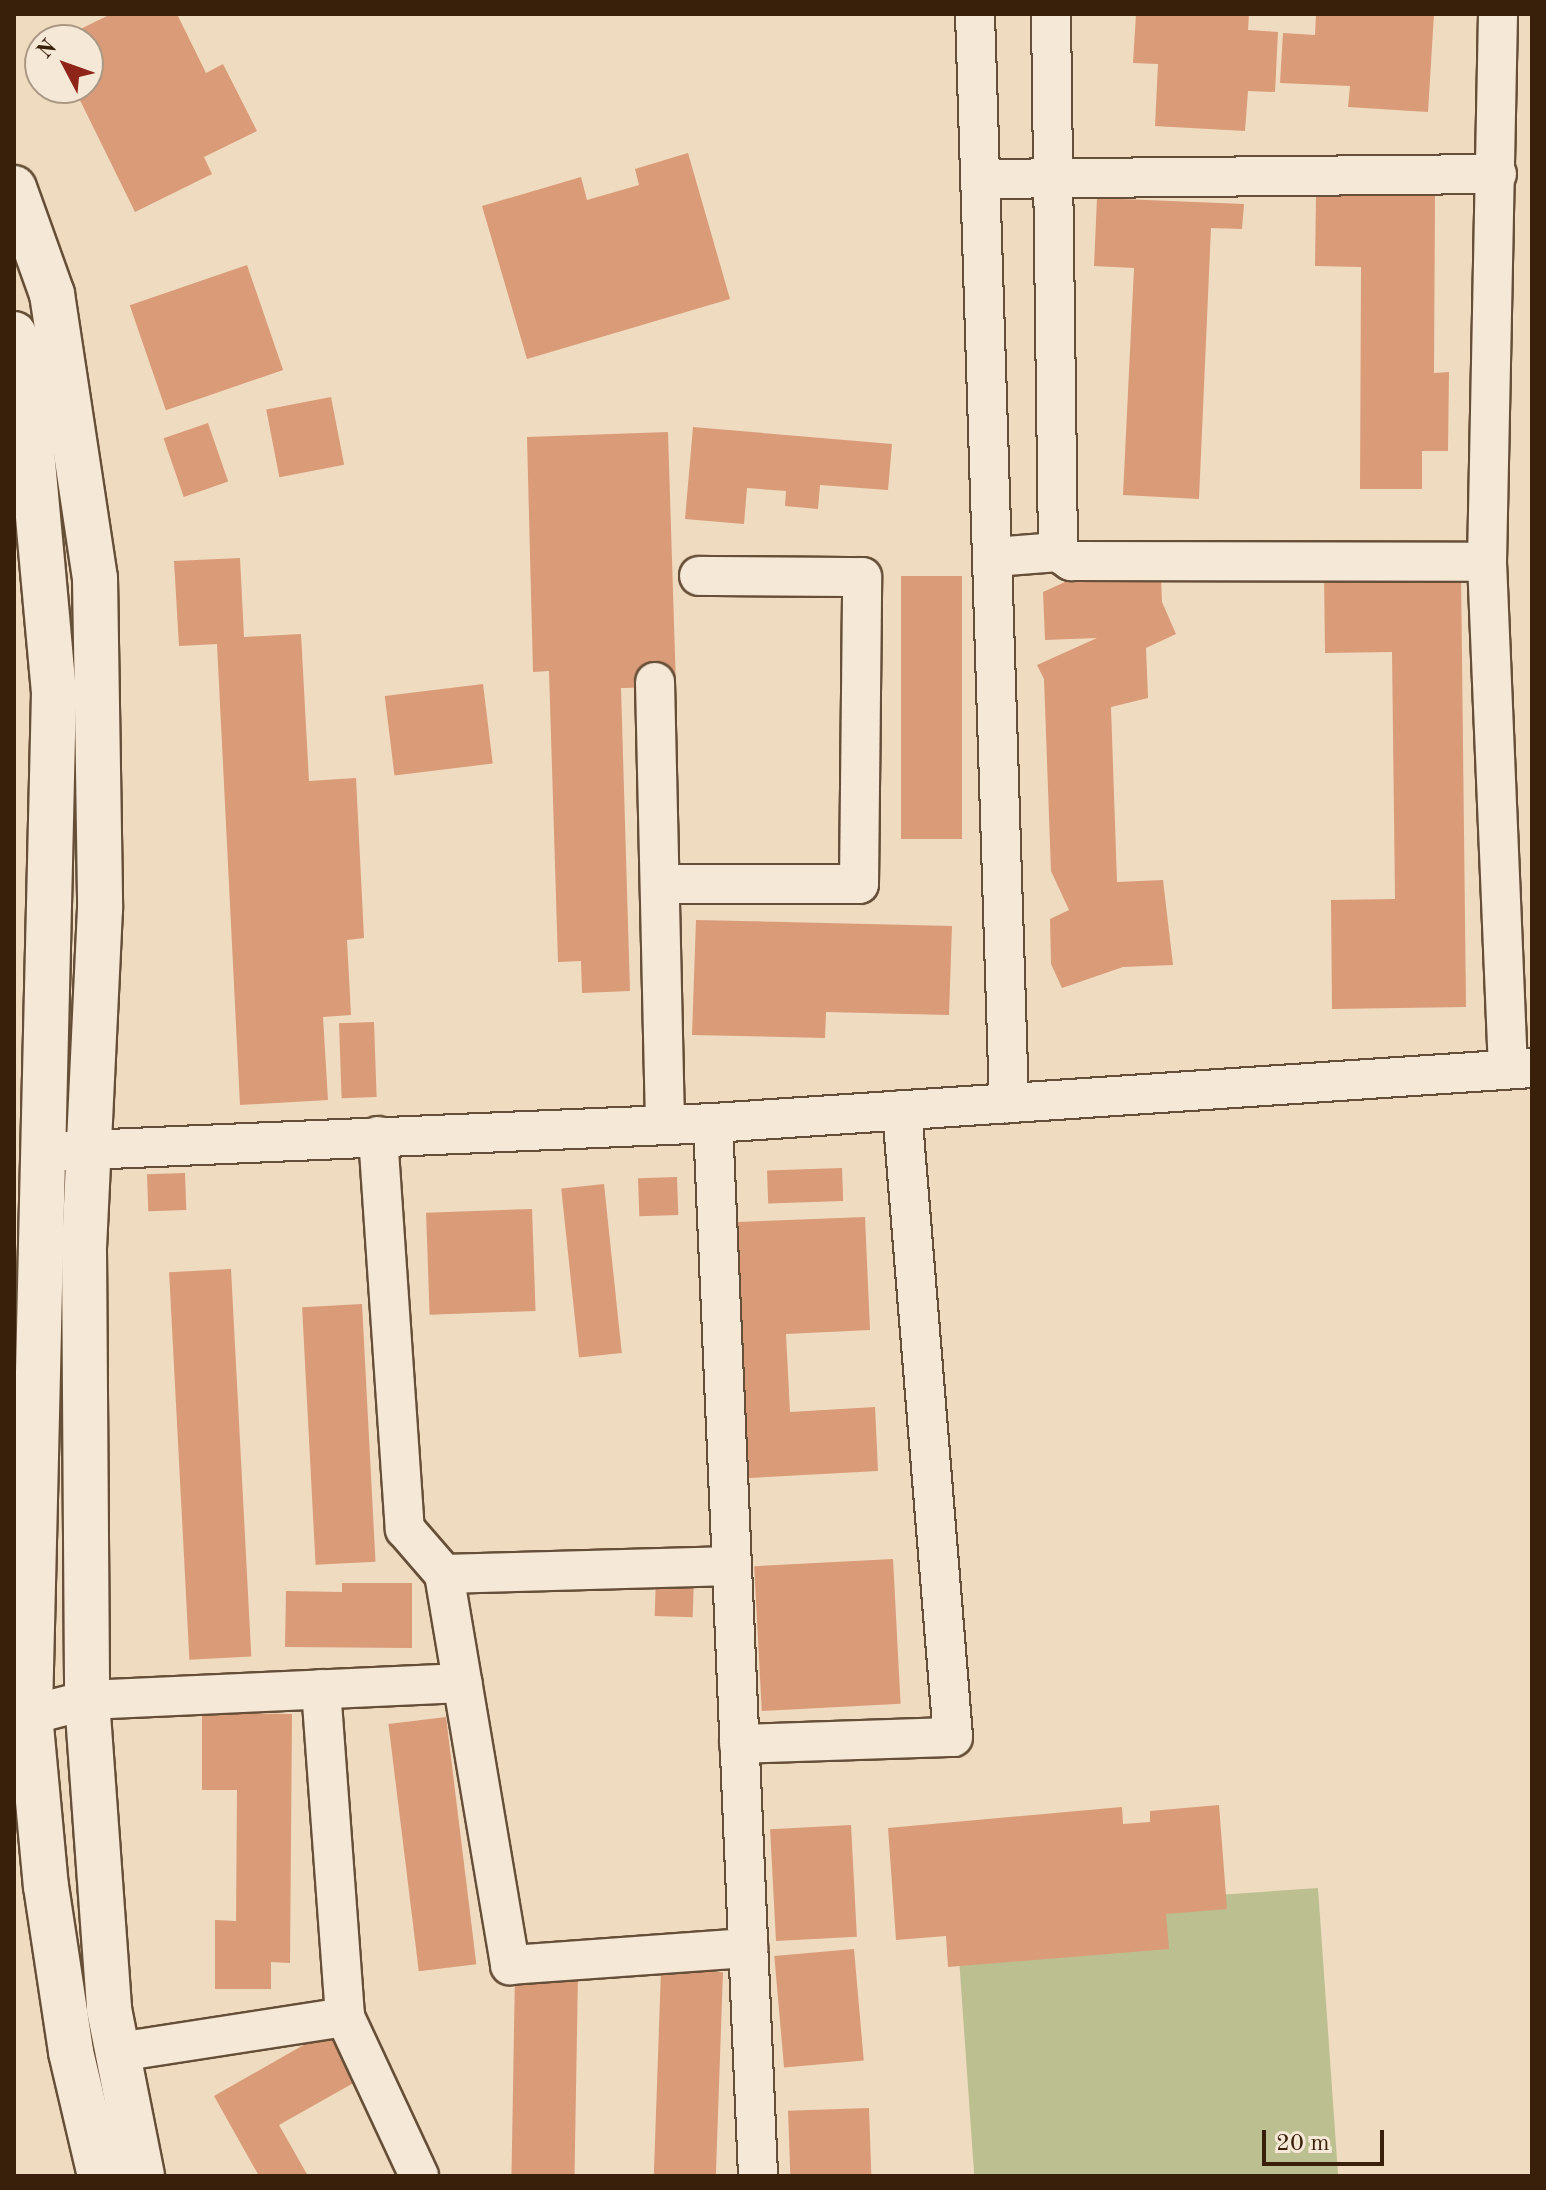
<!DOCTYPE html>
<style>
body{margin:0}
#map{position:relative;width:1546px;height:2190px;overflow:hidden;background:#efdbc0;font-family:"Old Standard TT",serif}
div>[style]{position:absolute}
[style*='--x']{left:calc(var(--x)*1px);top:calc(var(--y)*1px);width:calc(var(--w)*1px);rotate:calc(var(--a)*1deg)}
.green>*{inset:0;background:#bcbf90;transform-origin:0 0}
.building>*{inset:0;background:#da9b78;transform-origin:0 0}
.roads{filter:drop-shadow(2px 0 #664f38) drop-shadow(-2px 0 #664f38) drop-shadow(0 2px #664f38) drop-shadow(0 -2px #664f38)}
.minor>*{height:38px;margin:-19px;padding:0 19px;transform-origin:19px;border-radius:19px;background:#f5e8d6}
.secondary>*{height:44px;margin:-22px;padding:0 22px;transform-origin:22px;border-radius:22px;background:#f5e8d6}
span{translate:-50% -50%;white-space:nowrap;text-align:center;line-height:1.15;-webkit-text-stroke:6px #f5e8d6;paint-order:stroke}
.frame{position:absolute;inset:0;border:16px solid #39200b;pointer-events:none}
.north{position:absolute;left:24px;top:24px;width:80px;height:80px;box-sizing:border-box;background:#f5e8d6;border:2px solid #aa9885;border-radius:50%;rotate:311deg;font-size:22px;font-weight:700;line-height:32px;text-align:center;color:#39200b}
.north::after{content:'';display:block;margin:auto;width:28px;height:36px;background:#8f2418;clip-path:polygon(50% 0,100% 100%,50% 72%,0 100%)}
.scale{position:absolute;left:1262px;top:2130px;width:122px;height:36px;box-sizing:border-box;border:4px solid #39200b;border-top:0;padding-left:10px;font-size:24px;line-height:28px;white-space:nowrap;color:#39200b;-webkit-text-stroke:6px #f5e8d6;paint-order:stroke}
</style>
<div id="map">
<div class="green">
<i style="left:1318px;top:1888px;width:289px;height:363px;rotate:86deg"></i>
</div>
<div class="building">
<i style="clip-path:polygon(111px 14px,177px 14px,206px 73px,223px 64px,257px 131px,204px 157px,212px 174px,135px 212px,74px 88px,88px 88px,88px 40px,58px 40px)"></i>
<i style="clip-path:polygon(1136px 14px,1249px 14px,1248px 30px,1278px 32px,1275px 92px,1248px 91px,1245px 131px,1155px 126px,1158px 64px,1133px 63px)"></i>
<i style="clip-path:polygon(1316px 14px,1434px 14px,1428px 112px,1348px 107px,1350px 86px,1280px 83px,1283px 33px,1315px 35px)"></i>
<i style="clip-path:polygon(688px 153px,730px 299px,527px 359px,482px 206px,581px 177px,587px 200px,639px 185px,635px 169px)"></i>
<i style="clip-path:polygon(1316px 196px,1435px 196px,1434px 373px,1449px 372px,1448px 451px,1422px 451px,1422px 489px,1360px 489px,1361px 267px,1315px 266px)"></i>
<i style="clip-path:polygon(1097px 198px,1244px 204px,1242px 229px,1211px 228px,1199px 499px,1123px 495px,1134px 268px,1094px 266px)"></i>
<i style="left:247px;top:265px;width:111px;height:124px;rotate:71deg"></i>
<i style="left:331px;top:397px;width:69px;height:66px;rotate:79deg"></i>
<i style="left:208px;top:423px;width:62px;height:47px;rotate:71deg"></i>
<i style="clip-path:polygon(693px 427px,892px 444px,888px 490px,820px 485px,818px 509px,785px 506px,786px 491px,747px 488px,744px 524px,685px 519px)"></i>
<i style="clip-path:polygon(668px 432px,676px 687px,621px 688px,630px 991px,582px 993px,581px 961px,558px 962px,549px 671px,533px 672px,527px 437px)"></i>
<i style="clip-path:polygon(240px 558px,244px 637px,301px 634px,309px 781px,356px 778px,364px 938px,347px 940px,351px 1015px,323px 1017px,328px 1100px,240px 1105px,217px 644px,179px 646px,174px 561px)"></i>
<i style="clip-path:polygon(1461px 570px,1466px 1007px,1332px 1009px,1331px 900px,1395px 899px,1392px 652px,1325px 653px,1324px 572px)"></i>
<i style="left:962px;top:576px;width:263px;height:61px;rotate:90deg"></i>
<i style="clip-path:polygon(1161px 578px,1162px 602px,1176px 634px,1146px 648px,1148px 698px,1111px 707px,1117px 882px,1163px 880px,1173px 965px,1123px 967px,1062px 988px,1051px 964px,1050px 919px,1069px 910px,1051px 871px,1044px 679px,1037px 665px,1097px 638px,1045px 640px,1043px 592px,1065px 582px)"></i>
<i style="left:483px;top:684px;width:80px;height:99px;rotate:83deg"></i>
<i style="clip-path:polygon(696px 920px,952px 926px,949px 1015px,826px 1012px,825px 1038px,692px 1035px)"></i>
<i style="left:374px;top:1022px;width:75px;height:35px;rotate:88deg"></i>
<i style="left:842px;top:1168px;width:33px;height:75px;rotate:88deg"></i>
<i style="left:185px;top:1173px;width:37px;height:38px;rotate:88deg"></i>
<i style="left:677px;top:1177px;width:38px;height:39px;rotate:88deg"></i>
<i style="left:604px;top:1184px;width:170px;height:43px;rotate:84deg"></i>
<i style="left:532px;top:1209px;width:102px;height:106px;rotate:88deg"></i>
<i style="clip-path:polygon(865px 1217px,870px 1330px,786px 1334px,790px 1412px,875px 1407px,878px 1471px,749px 1478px,737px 1222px)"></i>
<i style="left:231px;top:1269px;width:388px;height:62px;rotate:87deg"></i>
<i style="left:362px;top:1304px;width:258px;height:60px;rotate:87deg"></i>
<i style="left:893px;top:1559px;width:145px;height:139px;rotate:87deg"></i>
<i style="left:656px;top:1577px;width:38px;height:39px;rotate:2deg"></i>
<i style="clip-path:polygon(342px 1583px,412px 1583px,412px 1648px,285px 1647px,286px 1591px,342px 1592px)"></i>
<i style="clip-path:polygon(202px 1713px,292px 1714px,290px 1963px,271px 1962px,271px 1989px,215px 1989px,215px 1920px,236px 1921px,237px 1790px,202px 1790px)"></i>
<i style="left:446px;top:1717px;width:249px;height:58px;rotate:83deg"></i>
<i style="clip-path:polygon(1219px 1805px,1227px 1909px,1166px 1914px,1169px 1949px,948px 1967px,946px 1936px,896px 1940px,888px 1828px,1122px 1807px,1123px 1824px,1150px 1822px,1150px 1811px)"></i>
<i style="left:851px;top:1825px;width:112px;height:81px;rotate:87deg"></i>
<i style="left:854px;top:1949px;width:112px;height:80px;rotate:85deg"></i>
<i style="left:661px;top:1970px;width:62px;height:206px;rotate:2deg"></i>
<i style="left:515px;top:1974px;width:63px;height:202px;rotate:1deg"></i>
<i style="clip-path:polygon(328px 2031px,357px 2081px,279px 2125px,308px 2176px,259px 2176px,214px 2096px)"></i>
<i style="left:869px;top:2108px;width:68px;height:81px;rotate:88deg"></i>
</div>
<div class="roads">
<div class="minor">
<i style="--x:975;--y:14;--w:1090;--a:88.21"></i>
<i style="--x:1051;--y:14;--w:538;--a:89.25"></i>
<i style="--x:1498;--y:14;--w:548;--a:91.15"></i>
<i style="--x:1487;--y:562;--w:507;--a:87.63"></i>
<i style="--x:981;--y:179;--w:516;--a:-0.56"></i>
<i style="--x:994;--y:557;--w:64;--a:-4.5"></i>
<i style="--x:1058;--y:552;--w:16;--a:35"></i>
<i style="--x:1071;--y:561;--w:416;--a:0.1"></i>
<i style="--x:655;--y:682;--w:443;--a:88.7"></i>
<i style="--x:660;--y:884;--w:199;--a:0"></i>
<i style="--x:859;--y:884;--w:307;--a:-89.4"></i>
<i style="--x:862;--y:577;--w:163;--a:-179.6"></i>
<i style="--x:713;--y:1123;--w:1054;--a:87.55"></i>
<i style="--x:378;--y:1136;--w:394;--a:86.1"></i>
<i style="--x:405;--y:1529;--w:60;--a:49.1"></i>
<i style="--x:444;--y:1574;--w:288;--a:-1.6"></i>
<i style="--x:62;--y:1151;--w:652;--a:-2.46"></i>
<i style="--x:713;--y:1123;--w:821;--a:-3.84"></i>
<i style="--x:444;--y:1574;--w:397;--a:80.4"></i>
<i style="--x:510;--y:1965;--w:239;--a:-4.1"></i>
<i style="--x:321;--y:1689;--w:329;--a:85.8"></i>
<i style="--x:345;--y:2017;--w:175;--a:65"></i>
<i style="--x:30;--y:1715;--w:59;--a:-14.7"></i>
<i style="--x:87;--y:1700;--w:376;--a:-2.6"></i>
<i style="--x:739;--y:1744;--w:214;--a:-1.9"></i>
<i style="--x:953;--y:1737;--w:629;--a:-94.65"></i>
<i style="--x:118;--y:2052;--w:230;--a:-8.8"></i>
</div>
<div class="secondary">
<i style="--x:14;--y:188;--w:113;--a:70.3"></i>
<i style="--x:52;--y:294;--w:287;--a:81.4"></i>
<i style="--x:95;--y:578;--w:331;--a:89.1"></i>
<i style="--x:100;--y:909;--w:341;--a:92.7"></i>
<i style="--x:84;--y:1250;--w:450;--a:89.6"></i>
<i style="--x:87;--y:1700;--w:310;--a:85.9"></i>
<i style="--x:109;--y:2009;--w:170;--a:78.8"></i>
<i style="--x:14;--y:334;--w:31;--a:71"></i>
<i style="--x:24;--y:363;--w:331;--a:84.8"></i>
<i style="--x:54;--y:693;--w:1022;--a:91.35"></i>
<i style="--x:30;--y:1715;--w:172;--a:84.7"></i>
<i style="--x:46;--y:1886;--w:168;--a:81.4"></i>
<i style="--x:71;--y:2052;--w:127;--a:76.8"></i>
</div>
</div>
<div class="frame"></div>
<div class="north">N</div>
<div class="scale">20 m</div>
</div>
